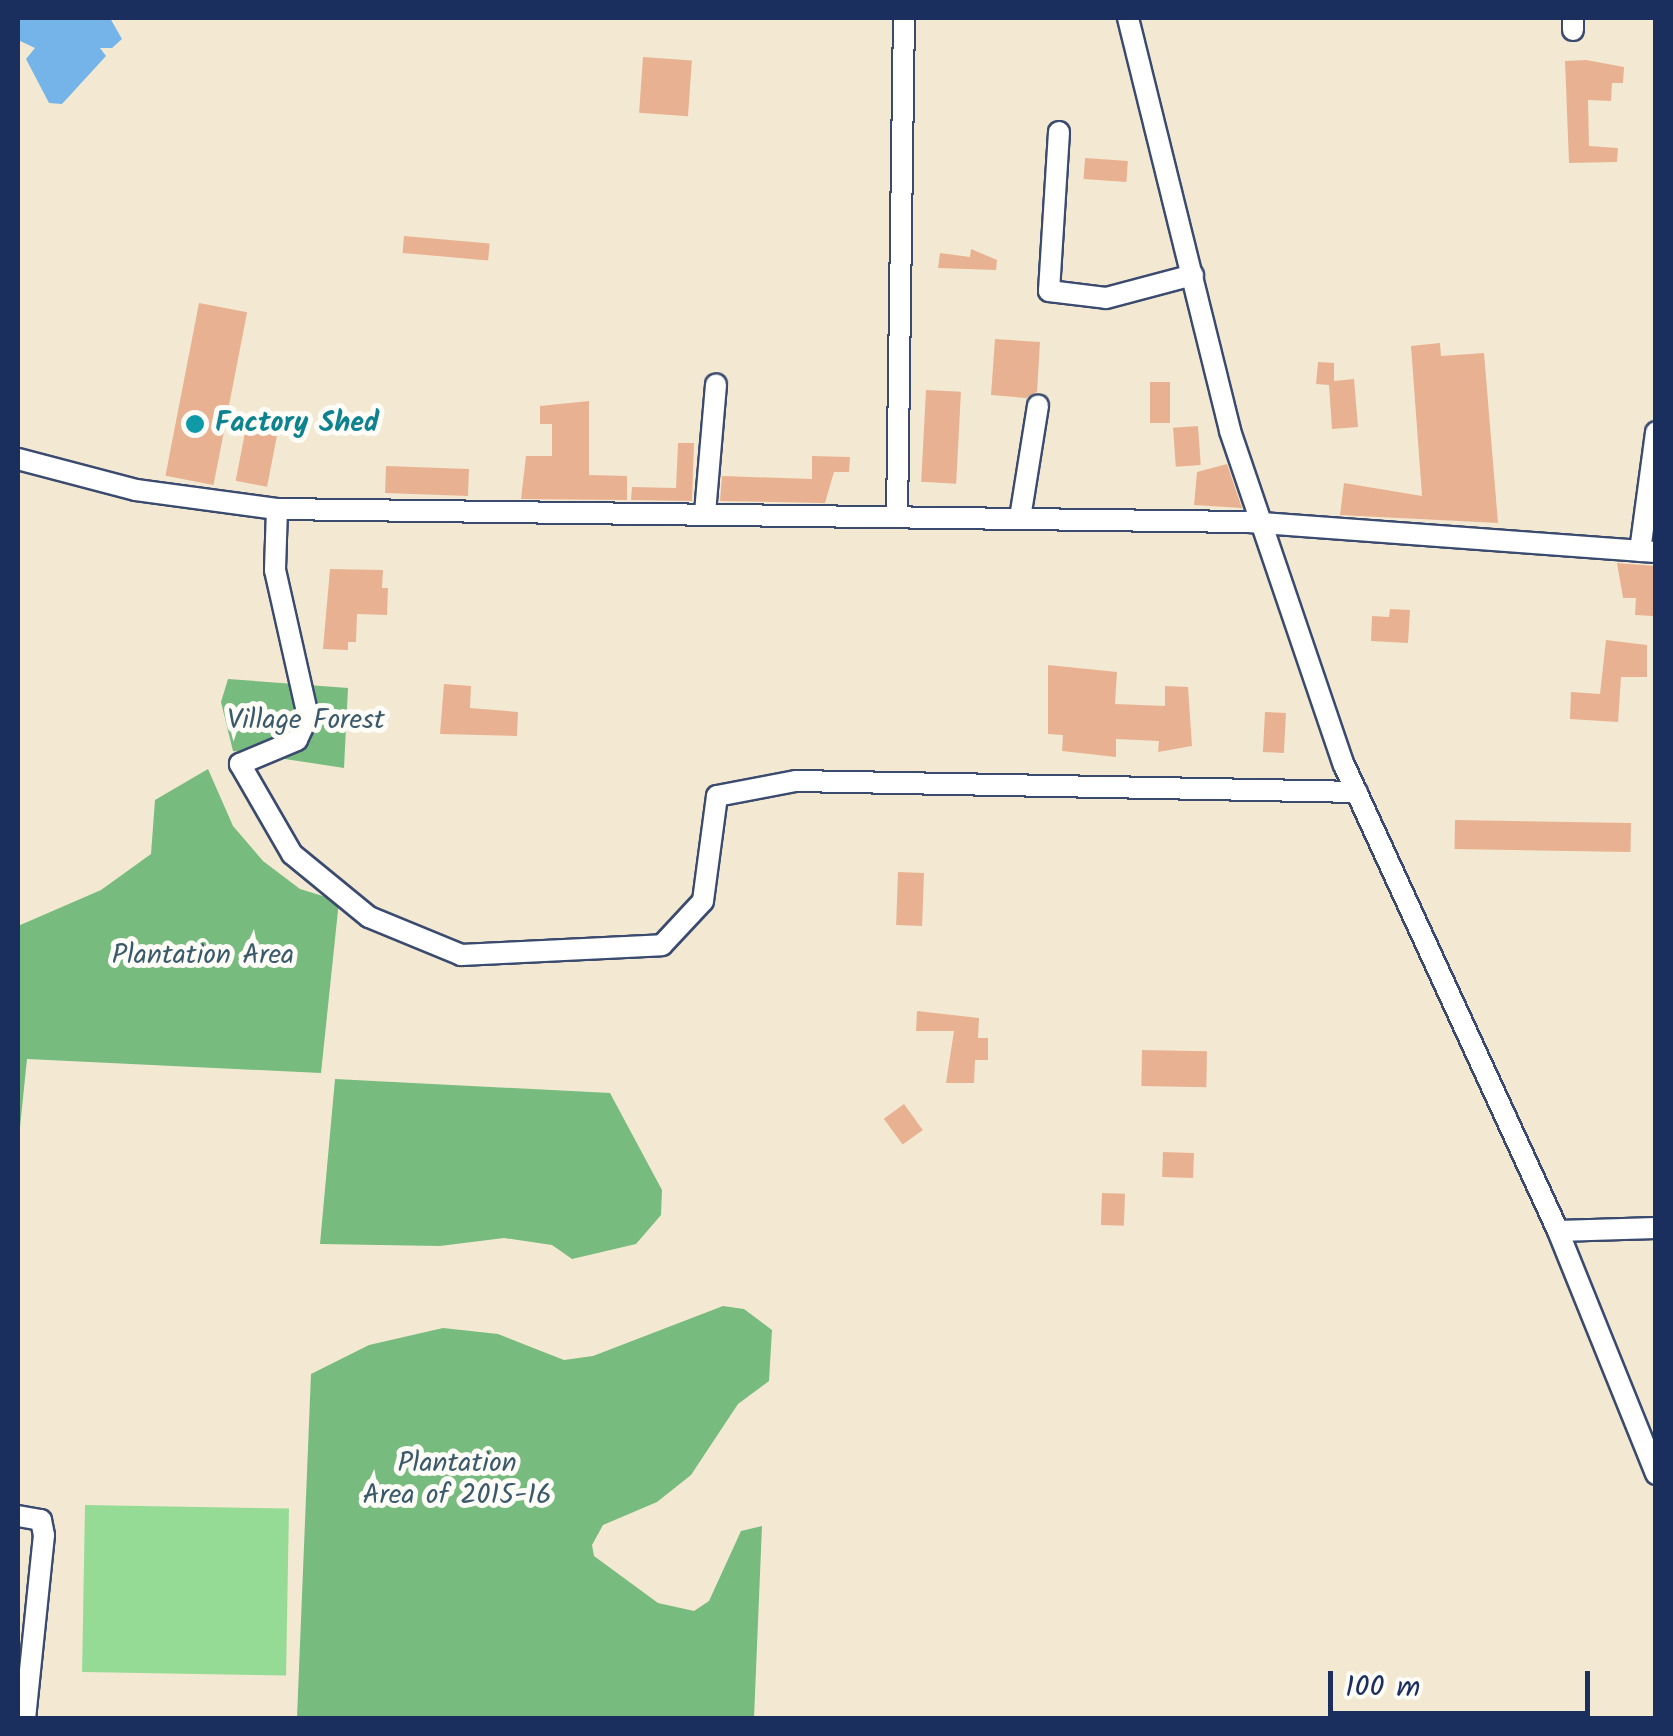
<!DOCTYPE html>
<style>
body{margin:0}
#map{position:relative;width:1673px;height:1736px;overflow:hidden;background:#f3e9d2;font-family:Kalam,sans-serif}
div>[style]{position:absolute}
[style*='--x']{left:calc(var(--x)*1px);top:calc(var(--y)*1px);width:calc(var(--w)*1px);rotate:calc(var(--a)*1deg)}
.green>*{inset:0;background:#96db95;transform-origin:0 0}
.forest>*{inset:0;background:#78bb7e}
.water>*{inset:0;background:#75b4e9}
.building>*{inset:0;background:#e8b292;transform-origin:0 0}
.roads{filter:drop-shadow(2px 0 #3b4b6f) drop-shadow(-2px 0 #3b4b6f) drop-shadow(0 2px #3b4b6f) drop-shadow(0 -2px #3b4b6f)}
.street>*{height:20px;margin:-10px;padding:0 10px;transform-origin:10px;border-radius:10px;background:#fff}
.dots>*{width:28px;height:28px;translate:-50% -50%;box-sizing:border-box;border:5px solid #fdfcf7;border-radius:50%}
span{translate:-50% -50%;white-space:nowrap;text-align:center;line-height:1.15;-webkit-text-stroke:10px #fdfcf7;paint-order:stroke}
.culture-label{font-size:28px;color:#0d838f;font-weight:700}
.left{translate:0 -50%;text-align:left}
.park-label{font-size:28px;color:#3a5a6c}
.frame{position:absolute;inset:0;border:20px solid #1b2f5e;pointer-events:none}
.scale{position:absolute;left:1328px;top:1671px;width:262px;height:45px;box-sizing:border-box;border:5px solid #1b2f5e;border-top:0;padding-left:12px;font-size:30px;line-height:35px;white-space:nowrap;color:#1b2f5e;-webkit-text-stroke:8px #fdfcf7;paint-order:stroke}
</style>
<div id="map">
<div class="green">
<i style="left:85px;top:1505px;width:204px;height:167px;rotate:1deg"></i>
</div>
<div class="forest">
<i style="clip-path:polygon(228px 679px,348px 688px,344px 768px,233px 751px,221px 702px)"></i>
<i style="clip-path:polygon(208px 769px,233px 826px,263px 861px,300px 889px,339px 901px,321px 1073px,27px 1059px,18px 1147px,18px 926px,101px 890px,151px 854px,155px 800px)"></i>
<i style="clip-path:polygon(335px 1079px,610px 1093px,662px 1190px,661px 1215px,636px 1244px,572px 1259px,552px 1245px,504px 1238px,440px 1246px,320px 1244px)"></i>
<i style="clip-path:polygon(723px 1306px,744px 1309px,772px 1330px,769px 1381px,738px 1404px,691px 1475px,657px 1502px,603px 1525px,592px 1545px,594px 1556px,658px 1603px,694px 1611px,709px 1601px,741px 1531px,762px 1526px,754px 1718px,297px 1718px,311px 1374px,369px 1345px,443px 1328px,498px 1334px,564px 1360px,593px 1356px)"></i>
</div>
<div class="water">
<i style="clip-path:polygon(18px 18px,110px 18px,122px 39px,112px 48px,100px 48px,106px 56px,62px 104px,49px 103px,26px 59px,35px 48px,18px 40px)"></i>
</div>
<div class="building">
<i style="left:643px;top:57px;width:49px;height:56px;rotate:4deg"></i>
<i style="clip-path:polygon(1586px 60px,1624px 67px,1623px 83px,1612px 83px,1611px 101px,1588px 100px,1589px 146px,1618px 148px,1617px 162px,1569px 163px,1565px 61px)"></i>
<i style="left:1085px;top:158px;width:43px;height:21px;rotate:4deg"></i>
<i style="left:404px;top:236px;width:86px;height:17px;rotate:5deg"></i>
<i style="clip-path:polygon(971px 249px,997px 260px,996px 270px,938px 268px,940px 253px,970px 257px)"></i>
<i style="left:199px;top:303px;width:49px;height:176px;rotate:11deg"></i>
<i style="clip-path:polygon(995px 339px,1040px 342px,1037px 392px,1026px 398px,991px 395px)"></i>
<i style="clip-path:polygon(1440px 343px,1441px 356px,1484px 353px,1498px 523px,1340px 515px,1344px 483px,1422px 496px,1411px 346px)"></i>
<i style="clip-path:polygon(1318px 362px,1334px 363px,1334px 381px,1354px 379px,1358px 427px,1332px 429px,1329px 385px,1316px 384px)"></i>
<i style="left:1150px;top:382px;width:20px;height:41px"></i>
<i style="left:926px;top:390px;width:35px;height:92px;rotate:3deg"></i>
<i style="clip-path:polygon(589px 401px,589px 475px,627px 476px,627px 500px,521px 499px,526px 456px,552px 456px,552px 424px,540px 424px,540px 406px)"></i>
<i style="left:249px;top:412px;width:32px;height:70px;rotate:11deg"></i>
<i style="left:1198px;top:426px;width:39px;height:25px;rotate:86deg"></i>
<i style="clip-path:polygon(678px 443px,694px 443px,692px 501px,631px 500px,632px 487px,676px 488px)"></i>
<i style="clip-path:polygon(812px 456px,850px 457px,849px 472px,834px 472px,825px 503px,720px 501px,722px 476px,812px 479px)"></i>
<i style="clip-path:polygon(1227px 464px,1242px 508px,1194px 505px,1197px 472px)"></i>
<i style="left:386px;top:466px;width:83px;height:27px;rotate:2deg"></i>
<i style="clip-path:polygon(1617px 563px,1656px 566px,1653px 616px,1635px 615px,1636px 598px,1623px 598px)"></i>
<i style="clip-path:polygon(330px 569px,383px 570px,382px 588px,388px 588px,387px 615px,357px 614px,356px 642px,348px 642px,348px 650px,323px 649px)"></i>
<i style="clip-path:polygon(1390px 609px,1410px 610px,1408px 643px,1371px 641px,1372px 616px,1389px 617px)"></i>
<i style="clip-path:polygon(1606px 640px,1647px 645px,1647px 677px,1621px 677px,1618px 722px,1570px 719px,1571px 692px,1600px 694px)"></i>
<i style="clip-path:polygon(1048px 665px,1117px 672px,1115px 704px,1165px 706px,1165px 686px,1188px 687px,1192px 746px,1158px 752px,1159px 741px,1116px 739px,1116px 757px,1062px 751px,1063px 735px,1048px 734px)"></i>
<i style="clip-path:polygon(444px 684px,471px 686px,470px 708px,518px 712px,517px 736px,440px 734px)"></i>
<i style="left:1265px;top:712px;width:21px;height:40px;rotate:3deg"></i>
<i style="left:1455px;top:820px;width:176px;height:29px;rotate:1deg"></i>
<i style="left:898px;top:872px;width:26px;height:53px;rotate:2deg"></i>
<i style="clip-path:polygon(917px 1011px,979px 1018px,978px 1038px,988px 1038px,988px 1060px,975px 1060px,974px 1083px,946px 1083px,954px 1031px,916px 1031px)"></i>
<i style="left:1142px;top:1050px;width:65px;height:36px;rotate:1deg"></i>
<i style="left:904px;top:1104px;width:32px;height:25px;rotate:54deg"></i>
<i style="left:1163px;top:1152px;width:31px;height:25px;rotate:2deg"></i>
<i style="left:1102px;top:1193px;width:23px;height:32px;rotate:2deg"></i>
</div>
<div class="roads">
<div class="street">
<i style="--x:1128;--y:18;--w:425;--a:76.1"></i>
<i style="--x:1230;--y:431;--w:353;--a:71.2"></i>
<i style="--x:1344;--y:765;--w:513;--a:65.33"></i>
<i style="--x:1558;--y:1231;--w:262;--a:68"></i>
<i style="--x:1573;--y:30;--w:12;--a:-90"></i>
<i style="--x:1059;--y:132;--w:159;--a:93.6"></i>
<i style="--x:1049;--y:291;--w:57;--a:7"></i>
<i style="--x:1106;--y:298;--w:90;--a:-14.8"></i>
<i style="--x:18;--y:459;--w:122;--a:14.7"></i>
<i style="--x:136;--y:490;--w:142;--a:7.7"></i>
<i style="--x:277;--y:509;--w:971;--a:0.77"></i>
<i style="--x:1248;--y:522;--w:409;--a:4.2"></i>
<i style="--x:277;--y:509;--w:61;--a:91.9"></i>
<i style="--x:275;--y:570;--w:150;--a:77.3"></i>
<i style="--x:308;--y:716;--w:26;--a:115"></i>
<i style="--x:297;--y:740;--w:62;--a:157.2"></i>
<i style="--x:240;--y:764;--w:104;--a:60"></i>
<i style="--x:292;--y:854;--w:99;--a:39.3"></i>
<i style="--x:369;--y:917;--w:100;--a:22.4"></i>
<i style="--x:461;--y:955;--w:201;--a:-2.8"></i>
<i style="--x:662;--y:945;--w:60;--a:-47"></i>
<i style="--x:703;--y:901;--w:106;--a:-82.4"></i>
<i style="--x:717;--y:796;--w:80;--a:-10.8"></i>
<i style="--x:796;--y:781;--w:561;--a:1.12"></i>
<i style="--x:705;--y:513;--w:129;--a:-85.1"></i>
<i style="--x:897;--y:516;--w:498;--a:-89.2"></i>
<i style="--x:1020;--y:518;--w:114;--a:-80.9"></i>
<i style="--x:1640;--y:551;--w:120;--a:-82.3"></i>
<i style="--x:1558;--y:1231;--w:98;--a:-1.8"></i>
<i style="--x:18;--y:1516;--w:23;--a:10"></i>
<i style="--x:41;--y:1520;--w:15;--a:79"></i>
<i style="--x:44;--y:1535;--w:184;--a:95.9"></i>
</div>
</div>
<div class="dots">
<i style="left:195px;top:424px;background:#0f9aa8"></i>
</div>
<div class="culture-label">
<span class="left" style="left:215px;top:424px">Factory Shed</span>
</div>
<div class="park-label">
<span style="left:306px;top:721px">Village Forest</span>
<span style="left:203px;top:956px">Plantation Area</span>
<span style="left:457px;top:1480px">Plantation<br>Area of 2015-16</span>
</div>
<div class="frame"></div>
<div class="scale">100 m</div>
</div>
